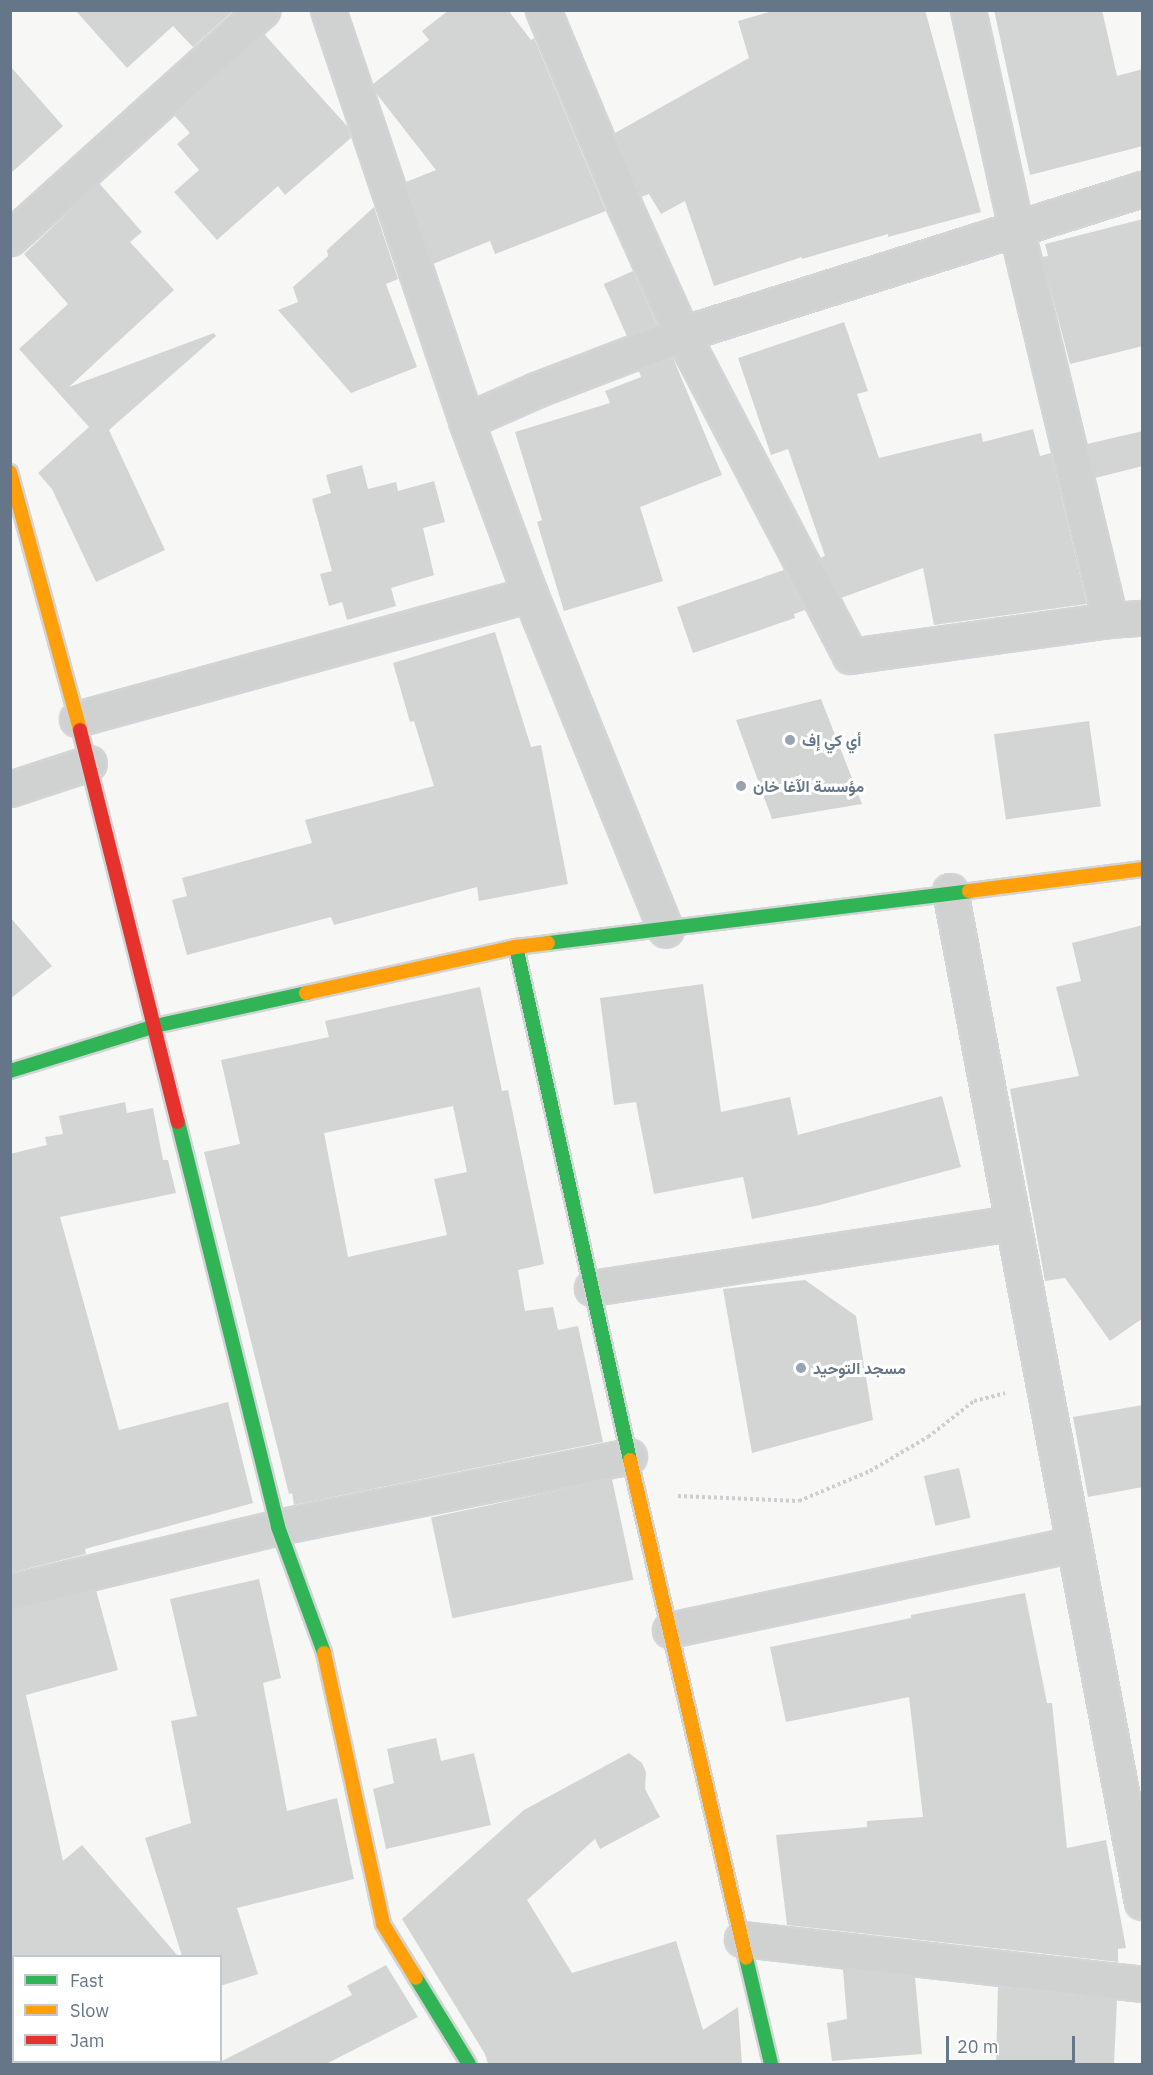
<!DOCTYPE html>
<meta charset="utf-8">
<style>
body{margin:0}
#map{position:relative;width:1153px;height:2075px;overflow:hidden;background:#f7f7f5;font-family:"IBM Plex Sans",Vazirmatn,sans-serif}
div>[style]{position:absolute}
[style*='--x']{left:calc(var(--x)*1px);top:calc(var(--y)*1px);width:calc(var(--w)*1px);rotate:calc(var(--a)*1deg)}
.building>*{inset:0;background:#d3d4d4;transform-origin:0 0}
.path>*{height:4px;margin-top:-2px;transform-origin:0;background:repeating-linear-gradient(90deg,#cccecf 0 3px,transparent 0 6px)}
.roads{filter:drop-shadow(2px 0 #d2d4d5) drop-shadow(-2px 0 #d2d4d5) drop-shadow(0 2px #d2d4d5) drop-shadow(0 -2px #d2d4d5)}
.street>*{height:33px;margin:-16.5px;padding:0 16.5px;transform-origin:16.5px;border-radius:16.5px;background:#d0d2d2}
.fast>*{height:14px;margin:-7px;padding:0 7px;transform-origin:7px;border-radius:7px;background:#30b455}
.slow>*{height:14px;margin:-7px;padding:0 7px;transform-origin:7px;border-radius:7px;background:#ff9f0a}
.jam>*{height:14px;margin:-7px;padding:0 7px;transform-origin:7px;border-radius:7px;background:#e5322d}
.dots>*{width:16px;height:16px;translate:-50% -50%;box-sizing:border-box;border:3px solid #fff;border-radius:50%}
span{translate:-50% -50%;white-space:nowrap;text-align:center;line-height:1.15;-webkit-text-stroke:6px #fff;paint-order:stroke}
.poi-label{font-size:16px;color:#647688;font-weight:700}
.left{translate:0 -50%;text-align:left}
.frame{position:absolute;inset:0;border:12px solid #647688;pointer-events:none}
.legend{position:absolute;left:12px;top:1955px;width:210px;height:108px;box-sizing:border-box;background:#fff;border:2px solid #c1c8cf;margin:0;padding:8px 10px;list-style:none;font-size:18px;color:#647688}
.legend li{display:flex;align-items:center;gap:12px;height:30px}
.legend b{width:30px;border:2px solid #c1c8cf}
.scale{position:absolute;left:946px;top:2036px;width:129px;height:27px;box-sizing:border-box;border:3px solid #647688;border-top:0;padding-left:8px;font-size:18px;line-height:21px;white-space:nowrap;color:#647688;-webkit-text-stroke:4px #fff;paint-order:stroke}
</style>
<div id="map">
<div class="building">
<i style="clip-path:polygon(75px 10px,234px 10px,193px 47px,173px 26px,127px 68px)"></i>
<i style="clip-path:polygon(449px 10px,508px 10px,531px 40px,534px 38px,606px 211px,495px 254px,490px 241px,433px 264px,406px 182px,436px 170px,376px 93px,373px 84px,429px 40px,422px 31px)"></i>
<i style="clip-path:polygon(776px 10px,925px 10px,981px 212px,888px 237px,888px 234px,802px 259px,802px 257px,714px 286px,685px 201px,661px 214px,649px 194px,641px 197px,615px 133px,749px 58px,738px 21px)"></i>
<i style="clip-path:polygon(994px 10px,1102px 10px,1117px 76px,1143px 69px,1143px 146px,1030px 175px)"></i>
<i style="clip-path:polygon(264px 34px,348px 127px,351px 138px,285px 195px,278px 186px,217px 240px,174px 192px,199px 170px,177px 144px,190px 133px,174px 115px)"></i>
<i style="clip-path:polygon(10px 66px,63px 126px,10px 174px)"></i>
<i style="clip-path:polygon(99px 183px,142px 232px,130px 242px,174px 290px,69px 387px,214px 333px,216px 336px,109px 430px,165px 550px,96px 582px,52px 489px,38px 473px,89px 427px,19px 349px,68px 304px,24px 254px)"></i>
<i style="clip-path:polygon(374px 207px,398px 279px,386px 284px,417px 367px,351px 393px,278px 310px,298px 302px,293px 287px,328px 256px,327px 250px)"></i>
<i style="clip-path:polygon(1143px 219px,1143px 346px,1070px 364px,1042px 257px,1048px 256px,1045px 244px)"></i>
<i style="left:633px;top:271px;width:58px;height:32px;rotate:66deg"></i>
<i style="clip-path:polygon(844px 322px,868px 391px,857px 394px,879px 458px,981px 433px,983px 442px,1033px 429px,1040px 456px,1051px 453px,1087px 604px,934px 625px,923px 568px,841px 598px,820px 558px,825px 556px,788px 449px,771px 455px,738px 358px)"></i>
<i style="clip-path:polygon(673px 358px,722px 475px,640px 507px,663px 581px,564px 611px,537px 522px,542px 520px,515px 432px,610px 403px,605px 391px,641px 377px,639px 371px)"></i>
<i style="clip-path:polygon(1143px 431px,1143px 466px,1095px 478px,1087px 444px)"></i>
<i style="clip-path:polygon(362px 465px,368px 489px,396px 482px,398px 491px,434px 481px,445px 522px,423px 528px,434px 575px,391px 588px,396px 606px,347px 620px,342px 602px,329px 606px,320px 574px,332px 571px,312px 499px,331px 493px,326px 475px)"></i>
<i style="clip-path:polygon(784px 570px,805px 610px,794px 614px,795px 618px,693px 653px,677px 607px)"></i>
<i style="clip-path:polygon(495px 632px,531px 747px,541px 745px,568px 884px,479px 901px,477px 887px,334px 925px,331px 917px,187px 955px,172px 900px,187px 896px,182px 878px,312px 843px,305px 820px,434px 786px,414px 721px,410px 722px,393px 663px)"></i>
<i style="clip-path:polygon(821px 699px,862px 804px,772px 819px,736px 720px)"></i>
<i style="left:1089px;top:721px;width:86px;height:96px;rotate:82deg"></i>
<i style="clip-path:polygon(10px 917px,52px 966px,10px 999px)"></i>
<i style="clip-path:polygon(1143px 925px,1143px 1318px,1110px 1341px,1065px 1278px,1045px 1281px,1010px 1089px,1079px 1076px,1056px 987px,1081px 981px,1072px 943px)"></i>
<i style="clip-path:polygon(703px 984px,721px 1112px,790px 1097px,798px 1135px,942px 1096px,961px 1167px,820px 1205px,752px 1219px,743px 1177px,654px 1194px,636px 1102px,614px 1105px,600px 998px)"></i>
<i style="clip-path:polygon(evenodd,480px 987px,502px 1091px,508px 1090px,544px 1264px,518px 1270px,525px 1311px,553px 1307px,558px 1330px,578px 1326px,603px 1442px,294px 1505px,292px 1493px,289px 1494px,204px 1152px,240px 1144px,221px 1060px,329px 1037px,325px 1021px,480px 987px,453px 1106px,467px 1172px,434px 1179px,447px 1235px,348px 1257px,324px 1133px,453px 1106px)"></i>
<i style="clip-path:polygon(125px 1102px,127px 1113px,153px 1108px,163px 1160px,168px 1160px,176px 1193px,60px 1217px,119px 1430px,228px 1402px,253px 1503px,85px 1549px,86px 1554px,10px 1573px,10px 1154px,47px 1145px,45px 1137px,63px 1134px,59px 1116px)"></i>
<i style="clip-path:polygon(805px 1280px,856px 1316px,873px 1420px,752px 1453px,723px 1289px)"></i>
<i style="clip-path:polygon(1143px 1405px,1143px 1487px,1088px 1497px,1073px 1417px)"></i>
<i style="left:959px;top:1468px;width:51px;height:36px;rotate:77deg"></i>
<i style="left:612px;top:1479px;width:103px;height:185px;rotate:78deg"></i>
<i style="clip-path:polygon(259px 1579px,281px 1678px,263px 1683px,287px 1811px,337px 1798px,354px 1879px,237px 1908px,258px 1974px,220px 1986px,220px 1956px,182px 1956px,145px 1838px,191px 1823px,171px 1721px,197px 1716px,170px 1599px)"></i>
<i style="clip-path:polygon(96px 1590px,118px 1670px,26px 1695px,63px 1861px,82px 1845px,178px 1956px,10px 1956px,10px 1610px)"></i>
<i style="clip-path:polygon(1025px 1593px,1047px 1703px,1052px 1703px,1067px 1848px,1106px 1840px,1126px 1948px,1118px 1949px,1118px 1962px,787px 1925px,776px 1835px,867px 1827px,867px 1821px,923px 1817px,909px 1697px,786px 1722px,770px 1647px,911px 1618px,911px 1615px)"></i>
<i style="clip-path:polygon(436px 1738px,441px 1761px,474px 1753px,491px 1825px,386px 1849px,373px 1789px,394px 1783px,387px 1749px)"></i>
<i style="clip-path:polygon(629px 1753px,642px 1763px,646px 1772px,645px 1789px,660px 1817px,600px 1849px,595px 1839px,527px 1900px,572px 1973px,676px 1941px,703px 2030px,738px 2007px,742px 2064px,488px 2064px,485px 2054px,402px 1919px,524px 1810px)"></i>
<i style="clip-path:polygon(386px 1965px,418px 2017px,326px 2064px,216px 2064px,352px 1995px,347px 1986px)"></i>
<i style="clip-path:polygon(843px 1969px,915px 1977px,922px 2054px,832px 2061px,827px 2023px,847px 2019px)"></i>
<i style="clip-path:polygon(998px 1987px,1117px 2000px,1114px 2064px,996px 2064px)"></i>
</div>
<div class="path">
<i style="--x:678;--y:1496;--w:121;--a:2.4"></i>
<i style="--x:799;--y:1501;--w:77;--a:-22.9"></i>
<i style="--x:870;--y:1471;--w:67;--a:-30.4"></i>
<i style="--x:928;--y:1437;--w:58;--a:-38"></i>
<i style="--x:974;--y:1401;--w:32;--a:-14"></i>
</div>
<div class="roads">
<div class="street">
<i style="--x:328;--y:10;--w:434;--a:71.4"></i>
<i style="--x:466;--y:421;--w:184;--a:69.7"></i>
<i style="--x:530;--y:594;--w:362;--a:68"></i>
<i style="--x:543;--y:10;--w:211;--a:67.4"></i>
<i style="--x:624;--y:205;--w:141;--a:65.8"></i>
<i style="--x:682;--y:334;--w:363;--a:62.4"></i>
<i style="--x:850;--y:656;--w:262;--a:-7.9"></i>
<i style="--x:968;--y:10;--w:223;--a:77.6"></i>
<i style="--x:1016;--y:228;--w:403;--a:76.5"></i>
<i style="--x:1110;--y:620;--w:32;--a:-4"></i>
<i style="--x:10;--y:238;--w:340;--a:-42.1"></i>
<i style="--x:466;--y:421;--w:77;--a:-23.9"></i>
<i style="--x:536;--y:390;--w:156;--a:-21"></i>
<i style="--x:682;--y:334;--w:482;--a:-17.5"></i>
<i style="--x:77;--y:719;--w:470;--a:-15.4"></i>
<i style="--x:10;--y:789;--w:83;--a:-18.2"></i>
<i style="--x:950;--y:891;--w:1029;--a:79.25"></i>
<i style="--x:592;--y:1288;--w:426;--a:-8.8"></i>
<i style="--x:10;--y:1592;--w:276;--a:-13.6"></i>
<i style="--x:278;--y:1527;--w:358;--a:-11.4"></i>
<i style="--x:670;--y:1630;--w:413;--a:-12"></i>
<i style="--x:742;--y:1939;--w:403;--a:6.4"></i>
</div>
<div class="fast">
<i style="--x:548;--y:943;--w:424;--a:-7"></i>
<i style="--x:516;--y:947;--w:526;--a:77.47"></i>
<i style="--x:10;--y:1071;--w:152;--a:-17.2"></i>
<i style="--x:155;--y:1026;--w:155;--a:-12.3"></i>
<i style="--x:178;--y:1122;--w:417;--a:76.1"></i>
<i style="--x:278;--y:1527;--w:134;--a:69.9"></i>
<i style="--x:746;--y:1958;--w:109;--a:76.7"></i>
<i style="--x:416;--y:1978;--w:101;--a:58.4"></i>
</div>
<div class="slow">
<i style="--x:10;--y:472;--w:267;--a:74.8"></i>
<i style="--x:969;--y:891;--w:174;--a:-7.2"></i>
<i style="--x:306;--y:993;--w:215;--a:-12.4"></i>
<i style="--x:516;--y:947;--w:32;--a:-7"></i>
<i style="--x:630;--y:1460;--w:511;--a:76.89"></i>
<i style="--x:324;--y:1653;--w:277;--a:77.7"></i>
<i style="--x:383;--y:1924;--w:63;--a:58.6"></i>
</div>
<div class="jam">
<i style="--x:80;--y:730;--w:404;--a:76"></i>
</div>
</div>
<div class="dots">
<i style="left:790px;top:740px;background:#97a3ae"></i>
<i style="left:741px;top:786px;background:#97a3ae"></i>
<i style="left:801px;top:1368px;background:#97a3ae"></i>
</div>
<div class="poi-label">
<span class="left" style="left:802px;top:740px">أي كي إف</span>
<span class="left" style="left:753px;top:786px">مؤسسة الآغا خان</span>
<span class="left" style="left:813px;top:1368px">مسجد التوحيد</span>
</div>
<div class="frame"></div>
<ul class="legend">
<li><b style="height:8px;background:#30b455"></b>Fast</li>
<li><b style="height:8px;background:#ff9f0a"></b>Slow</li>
<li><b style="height:8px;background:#e5322d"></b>Jam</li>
</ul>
<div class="scale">20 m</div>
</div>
